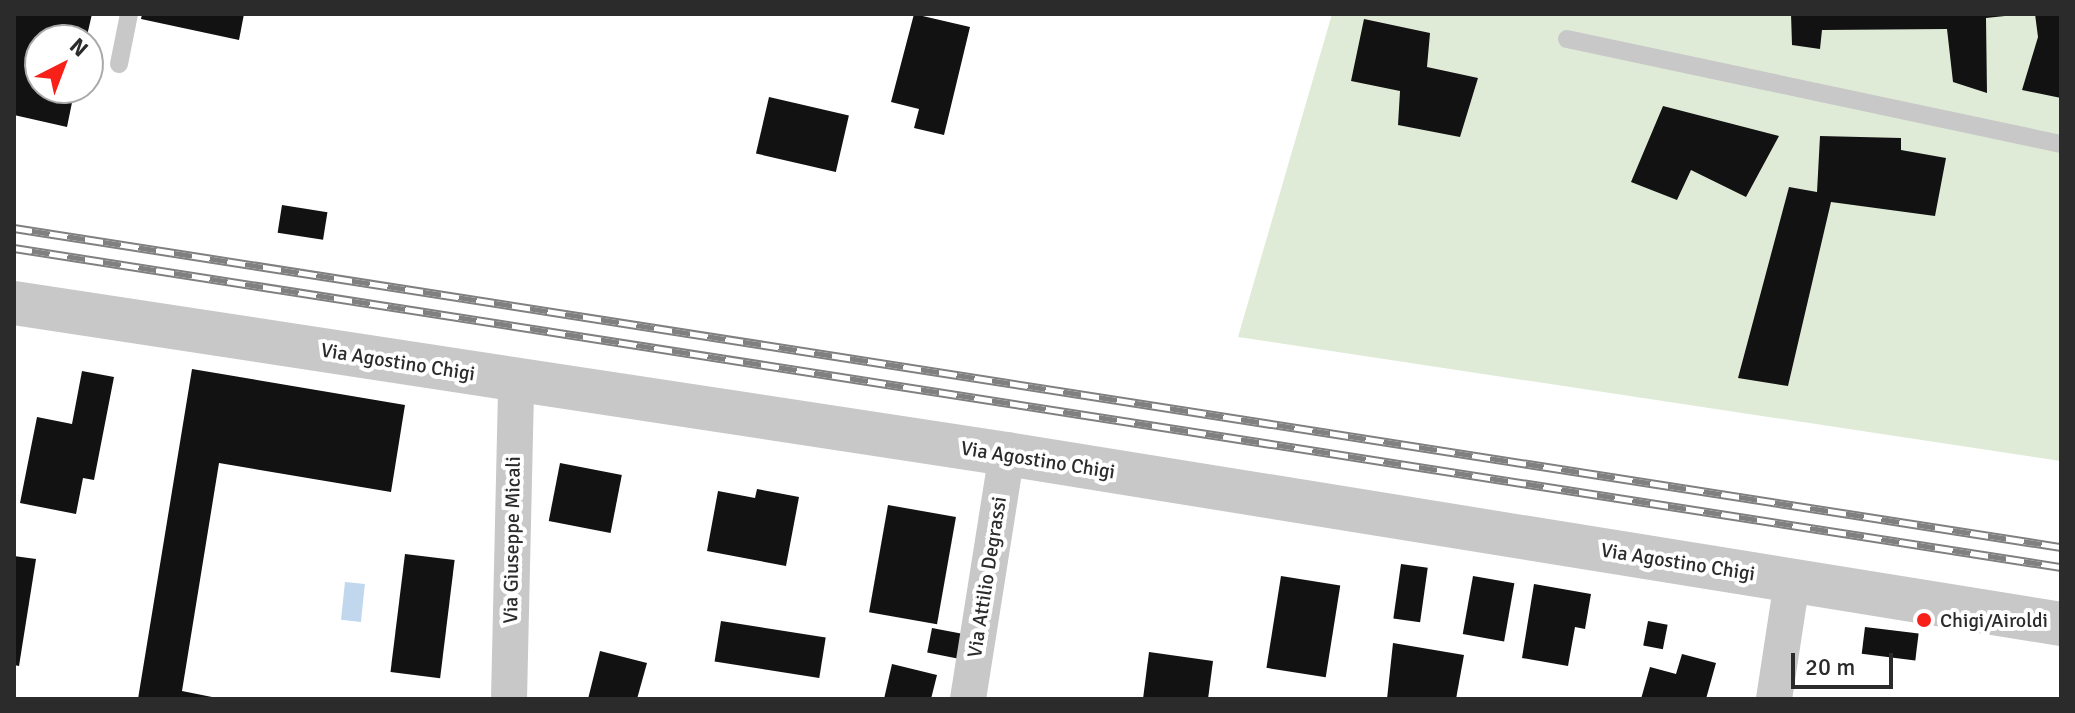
<!DOCTYPE html>
<style>
body{margin:0}
#map{position:relative;width:2075px;height:713px;overflow:hidden;background:#fff;font-family:Signika,sans-serif}
div>[style]{position:absolute}
[style*='--x']{left:calc(var(--x)*1px);top:calc(var(--y)*1px);width:calc(var(--w)*1px);rotate:calc(var(--a)*1deg)}
.green>*{inset:0;background:#dfebd7}
.water>*{inset:0;background:#c0d7ee;transform-origin:0 0}
.building>*{inset:0;background:#121212;transform-origin:0 0}
.service>*{height:18px;margin:-9px;padding:0 9px;transform-origin:9px;border-radius:9px;background:#c8c8c8}
.minor>*{height:36px;margin:-18px;padding:0 18px;transform-origin:18px;border-radius:18px;background:#c8c8c8}
.tertiary>*{height:44px;margin:-22px;padding:0 22px;transform-origin:22px;border-radius:22px;background:#c8c8c8}
.rail>*{height:9px;margin-top:-4.5px;transform-origin:0;background:repeating-linear-gradient(90deg,#fff 0 18px,#808080 0 36px);box-sizing:border-box;border-block:2px solid #808080}
.dots>*{width:22px;height:22px;translate:-50% -50%;box-sizing:border-box;border:4px solid #fff;border-radius:50%}
span{translate:-50% -50%;white-space:nowrap;text-align:center;line-height:1.15;-webkit-text-stroke:8px #fff;paint-order:stroke}
.street-label{font-size:20px;color:#2b2b2b}
.poi-label{font-size:20px;color:#2b2b2b}
.left{translate:0 -50%;text-align:left}
.frame{position:absolute;inset:0;border:16px solid #2b2b2b;pointer-events:none}
.north{position:absolute;left:24px;top:24px;width:80px;height:80px;box-sizing:border-box;background:#fff;border:2px solid #aaa;border-radius:50%;rotate:42deg;font-size:22px;font-weight:700;line-height:32px;text-align:center;color:#2b2b2b}
.north::after{content:'';display:block;margin:auto;width:28px;height:36px;background:#f72119;clip-path:polygon(50% 0,100% 100%,50% 72%,0 100%)}
.scale{position:absolute;left:1791px;top:653px;width:102px;height:36px;box-sizing:border-box;border:4px solid #2b2b2b;border-top:0;padding-left:10px;font-size:24px;line-height:28px;white-space:nowrap;color:#2b2b2b;-webkit-text-stroke:6px #fff;paint-order:stroke}
</style>
<div id="map">
<div class="green">
<i style="clip-path:polygon(1332px 14px,2061px 14px,2061px 461px,1238px 337px)"></i>
</div>
<div class="water">
<i style="left:345px;top:582px;width:20px;height:38px;rotate:6deg"></i>
</div>
<div class="building">
<i style="clip-path:polygon(14px 14px,92px 14px,86px 40px,40px 40px,40px 88px,75px 88px,67px 127px,14px 115px)"></i>
<i style="clip-path:polygon(142px 14px,244px 14px,239px 40px,141px 19px)"></i>
<i style="clip-path:polygon(914px 14px,970px 27px,944px 135px,914px 128px,919px 109px,891px 102px)"></i>
<i style="clip-path:polygon(1791px 14px,2005px 14px,2005px 16px,1986px 18px,1987px 93px,1953px 82px,1947px 29px,1822px 30px,1820px 49px,1792px 45px)"></i>
<i style="clip-path:polygon(2035px 14px,2061px 14px,2061px 98px,2022px 90px,2038px 37px)"></i>
<i style="clip-path:polygon(1364px 19px,1430px 33px,1427px 67px,1478px 78px,1460px 137px,1398px 125px,1400px 91px,1351px 81px)"></i>
<i style="left:769px;top:97px;width:82px;height:58px;rotate:13deg"></i>
<i style="clip-path:polygon(1663px 106px,1779px 136px,1746px 197px,1691px 170px,1677px 200px,1631px 182px)"></i>
<i style="clip-path:polygon(1820px 136px,1901px 138px,1901px 150px,1946px 158px,1935px 216px,1831px 202px,1788px 386px,1738px 378px,1789px 187px,1817px 192px)"></i>
<i style="left:282px;top:205px;width:46px;height:28px;rotate:9deg"></i>
<i style="clip-path:polygon(192px 369px,405px 405px,391px 492px,219px 463px,182px 691px,222px 699px,138px 699px)"></i>
<i style="clip-path:polygon(82px 371px,114px 377px,94px 480px,83px 478px,76px 514px,20px 503px,37px 417px,72px 424px)"></i>
<i style="left:560px;top:463px;width:63px;height:59px;rotate:11deg"></i>
<i style="clip-path:polygon(757px 489px,799px 497px,786px 566px,707px 551px,718px 491px,755px 498px)"></i>
<i style="left:888px;top:505px;width:69px;height:109px;rotate:10deg"></i>
<i style="left:405px;top:554px;width:50px;height:119px;rotate:7deg"></i>
<i style="clip-path:polygon(14px 556px,36px 559px,19px 666px,14px 665px)"></i>
<i style="left:1401px;top:564px;width:27px;height:55px;rotate:8deg"></i>
<i style="left:1281px;top:576px;width:60px;height:93px;rotate:9deg"></i>
<i style="left:1473px;top:576px;width:42px;height:59px;rotate:10deg"></i>
<i style="clip-path:polygon(1534px 584px,1591px 594px,1585px 629px,1575px 627px,1568px 666px,1522px 658px)"></i>
<i style="left:721px;top:621px;width:106px;height:41px;rotate:9deg"></i>
<i style="left:1648px;top:621px;width:20px;height:25px;rotate:11deg"></i>
<i style="left:1865px;top:627px;width:54px;height:27px;rotate:7deg"></i>
<i style="left:932px;top:628px;width:32px;height:25px;rotate:11deg"></i>
<i style="clip-path:polygon(1393px 643px,1464px 655px,1456px 699px,1387px 699px)"></i>
<i style="clip-path:polygon(600px 651px,647px 663px,637px 699px,588px 699px)"></i>
<i style="clip-path:polygon(1149px 652px,1213px 661px,1208px 699px,1143px 699px)"></i>
<i style="clip-path:polygon(1682px 654px,1716px 663px,1706px 699px,1641px 699px,1650px 667px,1676px 674px)"></i>
<i style="clip-path:polygon(892px 664px,937px 675px,931px 699px,884px 699px)"></i>
</div>
<div class="service">
<i style="--x:1567;--y:39;--w:505;--a:12"></i>
<i style="--x:119;--y:64;--w:51;--a:-78.7"></i>
</div>
<div class="minor">
<i style="--x:509;--y:699;--w:319;--a:-88.7"></i>
<i style="--x:968;--y:699;--w:248;--a:-81"></i>
<i style="--x:1774;--y:699;--w:119;--a:-81.3"></i>
</div>
<div class="tertiary">
<i style="--x:14;--y:303;--w:1004;--a:8.65"></i>
<i style="--x:1007;--y:454;--w:1068;--a:9.16"></i>
</div>
<div class="rail">
<i style="--x:14;--y:228;--w:2072;--a:8.86"></i>
<i style="--x:14;--y:248;--w:2072;--a:8.86"></i>
</div>
<div class="dots">
<i style="left:1924px;top:620px;background:#f72119"></i>
</div>
<div class="street-label">
<span style="left:398px;top:362px;rotate:9deg">Via Agostino Chigi</span>
<span style="left:1038px;top:460px;rotate:9deg">Via Agostino Chigi</span>
<span style="left:512px;top:540px;rotate:-89deg">Via Giuseppe Micali</span>
<span style="left:1678px;top:562px;rotate:9deg">Via Agostino Chigi</span>
<span style="left:987px;top:577px;rotate:-81deg">Via Attilio Degrassi</span>
</div>
<div class="poi-label">
<span class="left" style="left:1940px;top:620px">Chigi/Airoldi</span>
</div>
<div class="frame"></div>
<div class="north">N</div>
<div class="scale">20 m</div>
</div>
